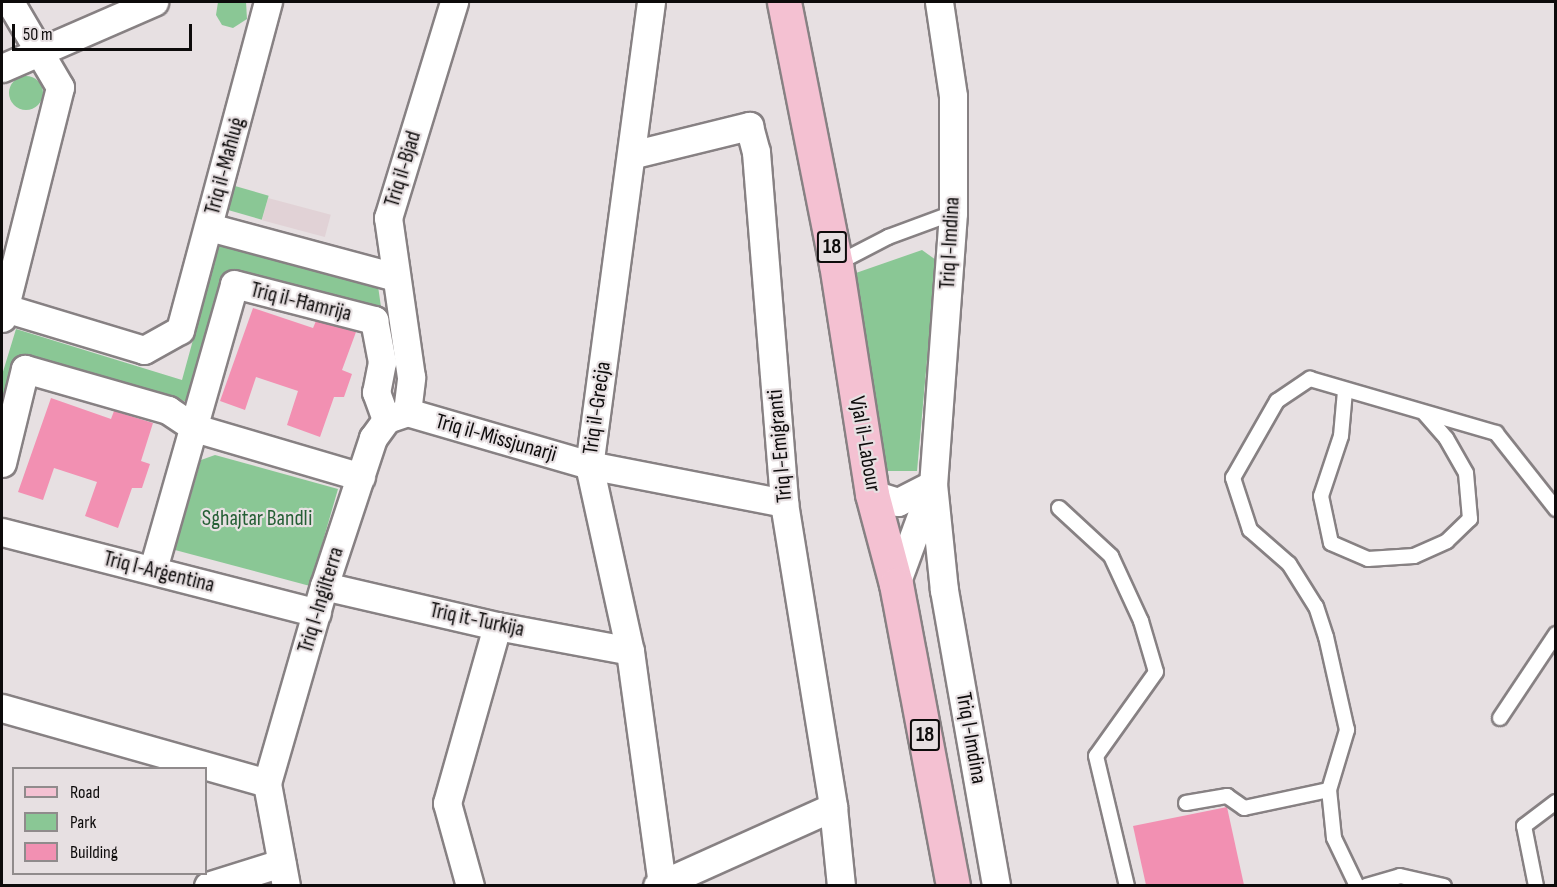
<!DOCTYPE html>
<meta charset="utf-8">
<style>
body{margin:0}
#map{position:relative;width:1557px;height:887px;overflow:hidden;background:#e7e0e2;font-family:"Sofia Sans Condensed",sans-serif}
div>[style]{position:absolute}
[style*='--x']{left:calc(var(--x)*1px);top:calc(var(--y)*1px);width:calc(var(--w)*1px);rotate:calc(var(--a)*1deg)}
.built>*{inset:0;background:#e1d2d6;transform-origin:0 0}
.green>*{inset:0;background:#8ac795;transform-origin:0 0}
.round{border-radius:50%}
.building>*{inset:0;background:#f290b2}
.roads{filter:drop-shadow(2px 0 #878183) drop-shadow(-2px 0 #878183) drop-shadow(0 2px #878183) drop-shadow(0 -2px #878183)}
.service>*{height:14px;margin:-7px;padding:0 7px;transform-origin:7px;border-radius:7px;background:#fff}
.minor>*{height:27px;margin:-13.5px;padding:0 13.5px;transform-origin:13.5px;border-radius:13.5px;background:#fff}
.primary>*{height:33px;margin:-16.5px;padding:0 16.5px;transform-origin:16.5px;border-radius:16.5px;background:#f4c1d2}
span{translate:-50% -50%;white-space:nowrap;text-align:center;line-height:1.15;-webkit-text-stroke:4.5px #e7e0e2;paint-order:stroke}
.shield-label span{padding:2px 4px;background:#e7e0e2;border:2px solid;border-radius:4px;-webkit-text-stroke-width:0}
.shield-label{font-size:21px;color:#0d0b0b;font-weight:700}
.street-label{font-size:22px;color:#0d0b0b}
.park-label{font-size:22px;color:#255f35}
.frame{position:absolute;inset:0;border:3px solid #0d0b0b;pointer-events:none}
.legend{position:absolute;left:12px;top:767px;width:195px;height:108px;box-sizing:border-box;background:#e7e0e2;border:2px solid #908b8c;margin:0;padding:8px 10px;list-style:none;font-size:18px;color:#0d0b0b}
.legend li{display:flex;align-items:center;gap:12px;height:30px}
.legend b{width:30px;border:2px solid #908b8c}
.scale{position:absolute;left:12px;top:24px;width:180px;height:27px;box-sizing:border-box;border:3px solid #0d0b0b;border-top:0;padding-left:8px;font-size:18px;line-height:21px;white-space:nowrap;color:#0d0b0b;-webkit-text-stroke:4px #e7e0e2;paint-order:stroke}
</style>
<div id="map">
<div class="built">
<i style="left:268px;top:198px;width:65px;height:23px;rotate:15deg"></i>
</div>
<div class="green">
<i style="clip-path:polygon(218px 2px,246px 2px,247px 19px,233px 28px,222px 25px,216px 15px)"></i>
<i class="round" style="left:9px;top:76px;width:34px;height:34px"></i>
<i style="left:235px;top:186px;width:35px;height:25px;rotate:16deg"></i>
<i style="clip-path:polygon(219px 245px,378px 286px,382px 314px,231px 273px,192px 403px,22px 360px,2px 422px,2px 375px,16px 329px,182px 380px)"></i>
<i style="clip-path:polygon(922px 250px,936px 260px,917px 471px,887px 471px,853px 274px)"></i>
<i style="clip-path:polygon(215px 455px,338px 489px,310px 586px,175px 550px,201px 460px)"></i>
</div>
<div class="building">
<i style="clip-path:polygon(253px 308px,313px 328px,316px 321px,356px 332px,342px 370px,352px 374px,344px 397px,334px 397px,320px 437px,287px 425px,298px 391px,256px 377px,245px 410px,220px 401px)"></i>
<i style="clip-path:polygon(51px 398px,111px 419px,114px 411px,153px 423px,141px 461px,150px 464px,142px 488px,132px 488px,118px 528px,85px 516px,97px 482px,54px 468px,43px 500px,18px 492px)"></i>
<i style="clip-path:polygon(1227px 807px,1244px 885px,1146px 885px,1133px 826px)"></i>
</div>
<div class="roads">
<div class="service">
<i style="--x:836;--y:264;--w:59;--a:-27.4"></i>
<i style="--x:888;--y:237;--w:69;--a:-20.3"></i>
<i style="--x:1345;--y:391;--w:45;--a:95.1"></i>
<i style="--x:1341;--y:436;--w:63;--a:108.4"></i>
<i style="--x:1321;--y:496;--w:48;--a:78"></i>
<i style="--x:1331;--y:543;--w:40;--a:23.4"></i>
<i style="--x:1368;--y:559;--w:46;--a:-3.7"></i>
<i style="--x:1414;--y:556;--w:36;--a:-24"></i>
<i style="--x:1447;--y:541;--w:32;--a:-44"></i>
<i style="--x:1470;--y:519;--w:46;--a:-95"></i>
<i style="--x:1466;--y:473;--w:40;--a:-119.7"></i>
<i style="--x:1446;--y:438;--w:32;--a:-131"></i>
<i style="--x:1059;--y:508;--w:71;--a:42.7"></i>
<i style="--x:1111;--y:556;--w:72;--a:65.2"></i>
<i style="--x:1141;--y:621;--w:53;--a:73.6"></i>
<i style="--x:1156;--y:672;--w:103;--a:125.5"></i>
<i style="--x:1096;--y:756;--w:134;--a:76.6"></i>
<i style="--x:1500;--y:718;--w:101;--a:-56.3"></i>
<i style="--x:1186;--y:803;--w:42;--a:-9.7"></i>
<i style="--x:1227;--y:796;--w:21;--a:35"></i>
<i style="--x:1244;--y:808;--w:87;--a:-12"></i>
<i style="--x:1357;--y:886;--w:53;--a:-115.6"></i>
<i style="--x:1334;--y:838;--w:48;--a:-95.9"></i>
<i style="--x:1329;--y:790;--w:63;--a:-73.3"></i>
<i style="--x:1347;--y:730;--w:95;--a:-102.7"></i>
<i style="--x:1326;--y:637;--w:32;--a:-108"></i>
<i style="--x:1316;--y:607;--w:51;--a:-122.1"></i>
<i style="--x:1289;--y:564;--w:52;--a:-138.9"></i>
<i style="--x:1250;--y:530;--w:55;--a:-108.1"></i>
<i style="--x:1233;--y:478;--w:89;--a:-60.3"></i>
<i style="--x:1277;--y:401;--w:40;--a:-34"></i>
<i style="--x:1310;--y:379;--w:194;--a:16.2"></i>
<i style="--x:1496;--y:433;--w:97;--a:51.7"></i>
<i style="--x:1366;--y:886;--w:35;--a:-16"></i>
<i style="--x:1400;--y:876;--w:45;--a:12.8"></i>
<i style="--x:1536;--y:886;--w:61;--a:-101.3"></i>
<i style="--x:1524;--y:826;--w:40;--a:-37"></i>
</div>
<div class="minor">
<i style="--x:651;--y:2;--w:467;--a:97.6"></i>
<i style="--x:589;--y:465;--w:190;--a:77.6"></i>
<i style="--x:630;--y:651;--w:235;--a:82.2"></i>
<i style="--x:939;--y:2;--w:95;--a:81.5"></i>
<i style="--x:953;--y:96;--w:117;--a:90"></i>
<i style="--x:953;--y:213;--w:272;--a:94.2"></i>
<i style="--x:933;--y:484;--w:107;--a:84.1"></i>
<i style="--x:944;--y:590;--w:301;--a:80"></i>
<i style="--x:2;--y:68;--w:166;--a:-23.5"></i>
<i style="--x:631;--y:155;--w:122;--a:-13.8"></i>
<i style="--x:749;--y:126;--w:27;--a:75"></i>
<i style="--x:756;--y:152;--w:352;--a:85.4"></i>
<i style="--x:784;--y:503;--w:308;--a:80.8"></i>
<i style="--x:833;--y:807;--w:79;--a:84.2"></i>
<i style="--x:209;--y:227;--w:193;--a:15"></i>
<i style="--x:5;--y:308;--w:145;--a:16.8"></i>
<i style="--x:144;--y:350;--w:41;--a:-29.1"></i>
<i style="--x:180;--y:330;--w:340;--a:-75"></i>
<i style="--x:2;--y:318;--w:238;--a:-75.9"></i>
<i style="--x:60;--y:87;--w:99;--a:-120.5"></i>
<i style="--x:407;--y:412;--w:35;--a:-83"></i>
<i style="--x:411;--y:377;--w:161;--a:-98.2"></i>
<i style="--x:388;--y:218;--w:226;--a:-73"></i>
<i style="--x:390;--y:418;--w:18;--a:-19"></i>
<i style="--x:407;--y:412;--w:190;--a:16.2"></i>
<i style="--x:589;--y:465;--w:199;--a:11"></i>
<i style="--x:2;--y:463;--w:97;--a:-76.3"></i>
<i style="--x:25;--y:369;--w:149;--a:16"></i>
<i style="--x:168;--y:410;--w:32;--a:34"></i>
<i style="--x:195;--y:428;--w:173;--a:16.4"></i>
<i style="--x:872;--y:494;--w:27;--a:17"></i>
<i style="--x:898;--y:502;--w:39;--a:-27"></i>
<i style="--x:2;--y:532;--w:325;--a:14.4"></i>
<i style="--x:153;--y:569;--w:296;--a:-74.1"></i>
<i style="--x:234;--y:284;--w:145;--a:14.4"></i>
<i style="--x:374;--y:320;--w:43;--a:79.2"></i>
<i style="--x:382;--y:362;--w:31;--a:101"></i>
<i style="--x:376;--y:392;--w:30;--a:70"></i>
<i style="--x:896;--y:584;--w:99;--a:-69.9"></i>
<i style="--x:324;--y:586;--w:178;--a:13"></i>
<i style="--x:497;--y:626;--w:135;--a:10.6"></i>
<i style="--x:2;--y:708;--w:275;--a:15.8"></i>
<i style="--x:208;--y:886;--w:77;--a:-17.5"></i>
<i style="--x:286;--y:886;--w:105;--a:-100.5"></i>
<i style="--x:267;--y:783;--w:205;--a:-73.9"></i>
<i style="--x:324;--y:586;--w:156;--a:-71.7"></i>
<i style="--x:373;--y:438;--w:22;--a:-54"></i>
<i style="--x:470;--y:886;--w:86;--a:-105.5"></i>
<i style="--x:447;--y:803;--w:184;--a:-74.2"></i>
<i style="--x:657;--y:886;--w:193;--a:-24.2"></i>
</div>
<div class="primary">
<i style="--x:784;--y:2;--w:267;--a:78.8"></i>
<i style="--x:836;--y:264;--w:233;--a:81.1"></i>
<i style="--x:872;--y:494;--w:93;--a:75.1"></i>
<i style="--x:896;--y:584;--w:307;--a:79.3"></i>
</div>
</div>
<div class="shield-label">
<span style="left:832px;top:247px">18</span>
<span style="left:925px;top:735px">18</span>
</div>
<div class="street-label">
<span style="left:225px;top:166px;rotate:-75deg">Triq il-Maħluġ</span>
<span style="left:403px;top:169px;rotate:-73deg">Triq il-Bjad</span>
<span style="left:950px;top:243px;rotate:-87deg">Triq l-Imdina</span>
<span style="left:301px;top:302px;rotate:14deg">Triq il-Ħamrija</span>
<span style="left:597px;top:408px;rotate:-82deg">Triq il-Greċja</span>
<span style="left:496px;top:438px;rotate:16deg">Triq il-Missjunarji</span>
<span style="left:865px;top:444px;rotate:80deg">Vjal il-Labour</span>
<span style="left:780px;top:446px;rotate:-95deg">Triq l-Emigranti</span>
<span style="left:159px;top:572px;rotate:14deg">Triq l-Arġentina</span>
<span style="left:321px;top:600px;rotate:-73deg">Triq l-Ingilterra</span>
<span style="left:477px;top:620px;rotate:12deg">Triq it-Turkija</span>
<span style="left:971px;top:738px;rotate:80deg">Triq l-Imdina</span>
</div>
<div class="park-label">
<span style="left:257px;top:519px">Sghajtar Bandli</span>
</div>
<div class="frame"></div>
<ul class="legend">
<li><b style="height:8px;background:#f4c1d2"></b>Road</li>
<li><b style="height:16px;background:#8ac795"></b>Park</li>
<li><b style="height:16px;background:#f290b2"></b>Building</li>
</ul>
<div class="scale">50 m</div>
</div>
